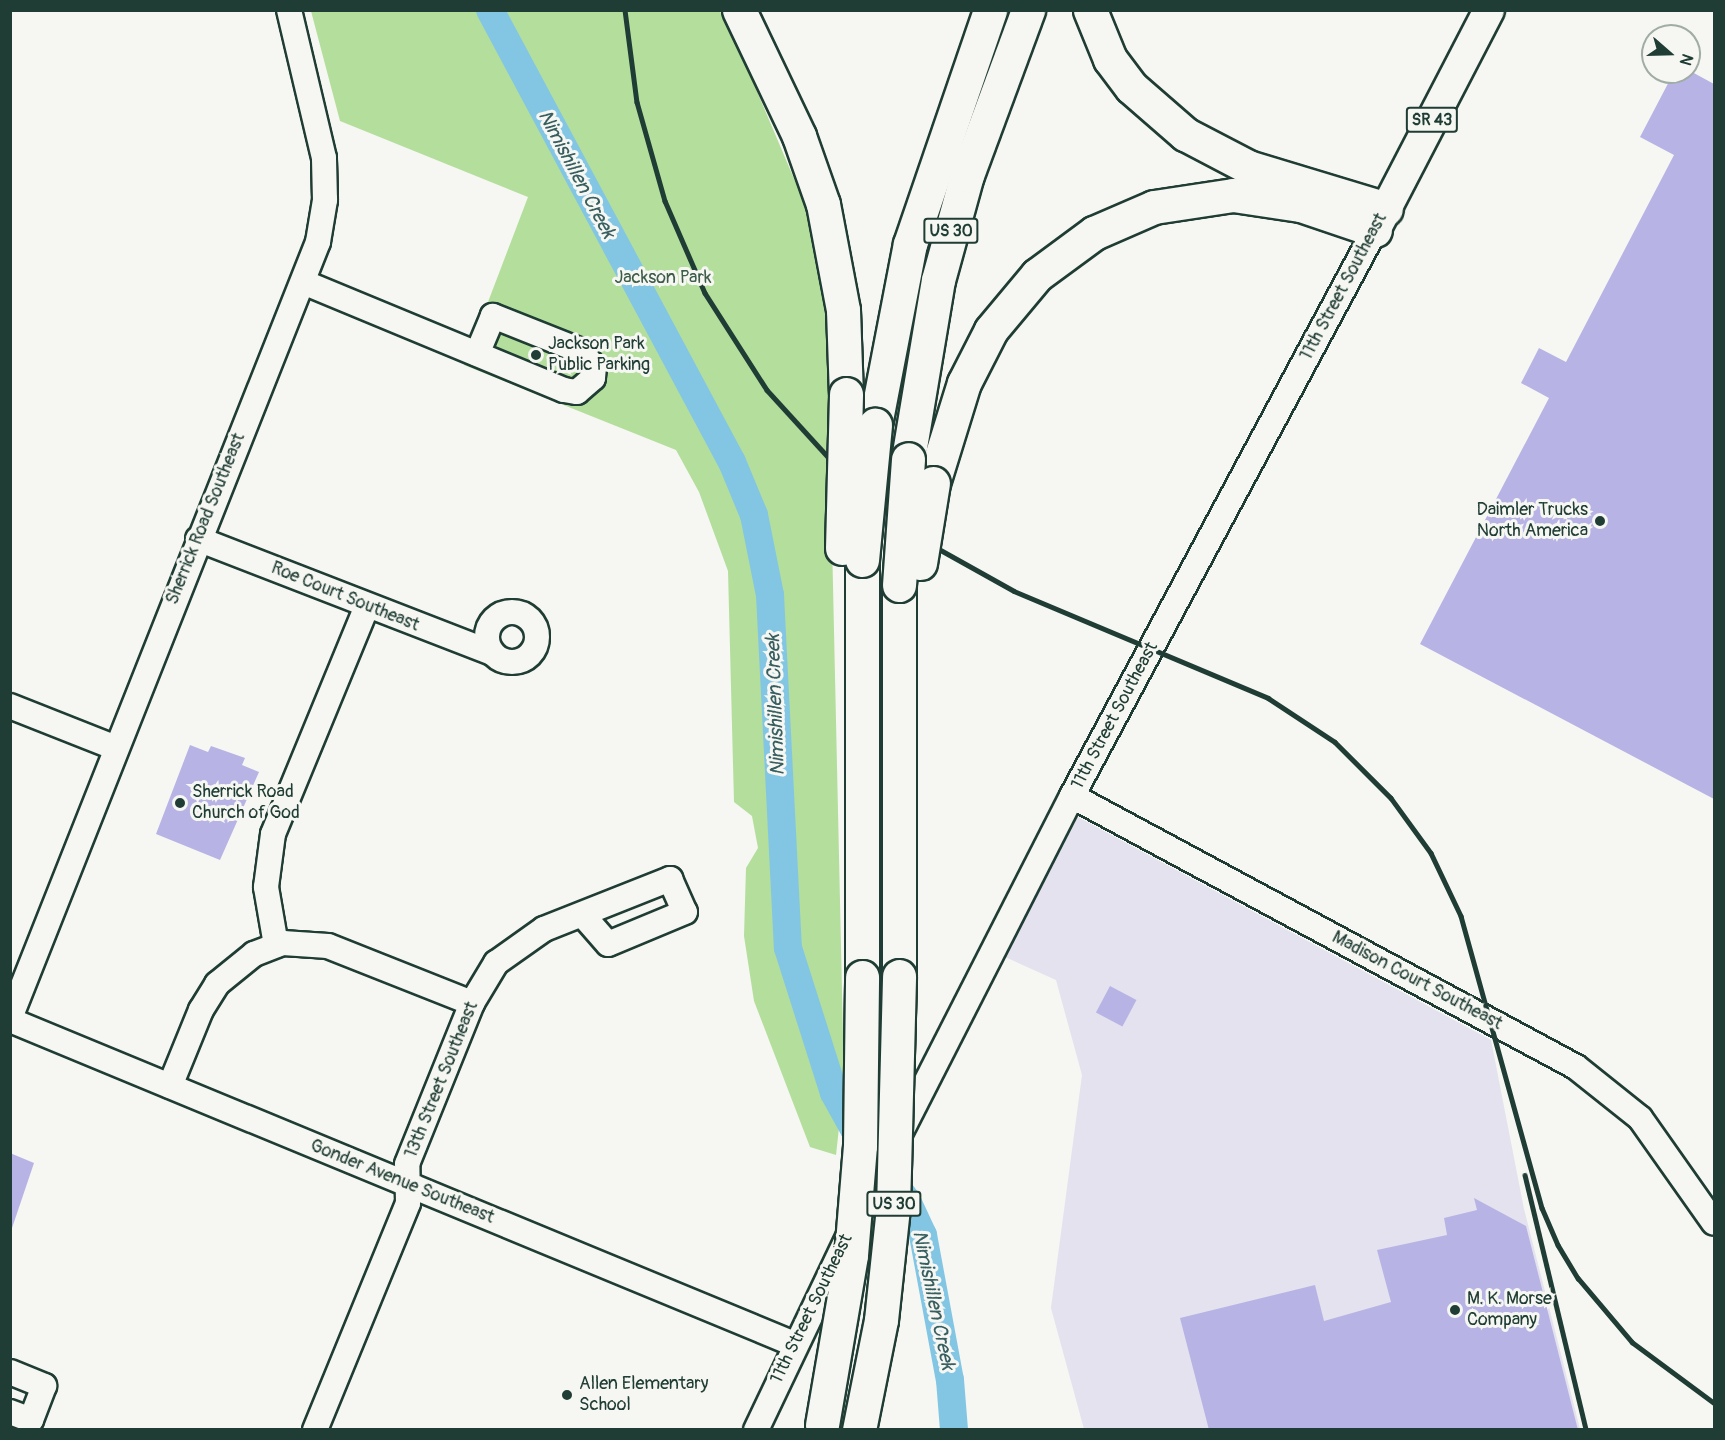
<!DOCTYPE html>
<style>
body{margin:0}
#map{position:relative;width:1725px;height:1440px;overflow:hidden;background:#f6f6f2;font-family:Pangolin,sans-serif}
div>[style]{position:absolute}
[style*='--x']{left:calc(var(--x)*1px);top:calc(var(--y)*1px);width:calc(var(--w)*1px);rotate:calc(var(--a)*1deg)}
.built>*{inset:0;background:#e3e2ee}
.green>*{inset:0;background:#b3de9c}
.river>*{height:28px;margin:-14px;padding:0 14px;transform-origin:14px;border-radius:14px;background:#83c6e4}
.building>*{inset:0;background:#b7b4e5;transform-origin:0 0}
.roads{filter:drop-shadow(2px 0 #1f3d34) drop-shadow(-2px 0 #1f3d34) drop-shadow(0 2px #1f3d34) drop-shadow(0 -2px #1f3d34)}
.minor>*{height:24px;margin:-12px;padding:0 12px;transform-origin:12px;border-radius:12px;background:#f6f6f2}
.minor>.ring{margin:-12px;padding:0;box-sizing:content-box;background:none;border:24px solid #f6f6f2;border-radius:50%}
.major>*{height:30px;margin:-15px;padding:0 15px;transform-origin:15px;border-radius:15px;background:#f6f6f2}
.highway>*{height:33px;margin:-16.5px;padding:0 16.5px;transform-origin:16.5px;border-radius:16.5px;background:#f6f6f2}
.rail>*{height:4.5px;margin:-2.25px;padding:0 2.25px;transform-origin:2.25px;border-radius:2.25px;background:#1f3d34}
.bridges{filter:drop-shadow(2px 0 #1f3d34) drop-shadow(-2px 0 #1f3d34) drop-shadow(0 2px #1f3d34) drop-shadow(0 -2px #1f3d34)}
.highway-bridge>*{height:33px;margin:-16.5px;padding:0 16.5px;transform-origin:16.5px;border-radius:16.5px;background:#f6f6f2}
.dots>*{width:16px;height:16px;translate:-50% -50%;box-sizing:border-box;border:3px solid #f6f6f2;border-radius:50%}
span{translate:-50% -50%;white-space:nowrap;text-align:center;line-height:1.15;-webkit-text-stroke:6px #f6f6f2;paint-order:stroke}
.shield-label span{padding:2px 4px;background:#f6f6f2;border:2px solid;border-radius:4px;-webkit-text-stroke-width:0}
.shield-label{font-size:16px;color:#1f3d34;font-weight:700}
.park-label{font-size:18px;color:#3d5d49}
.street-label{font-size:18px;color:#1f3d34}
.poi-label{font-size:18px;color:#1f3d34}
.left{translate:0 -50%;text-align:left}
.right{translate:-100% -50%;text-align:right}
.water-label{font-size:20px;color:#385f60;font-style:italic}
.frame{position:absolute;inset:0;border:12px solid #1f3d34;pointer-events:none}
.north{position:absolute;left:1641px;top:24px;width:60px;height:60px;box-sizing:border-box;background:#f6f6f2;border:2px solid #a0aca6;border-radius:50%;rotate:110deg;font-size:16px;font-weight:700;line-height:24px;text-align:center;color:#1f3d34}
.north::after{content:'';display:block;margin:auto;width:21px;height:27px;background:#1f3d34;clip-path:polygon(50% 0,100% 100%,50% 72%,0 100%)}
</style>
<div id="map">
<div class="built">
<i style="clip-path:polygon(1076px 816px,1491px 1040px,1524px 1209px,1580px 1429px,1084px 1429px,1051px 1308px,1082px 1075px,1056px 980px,1005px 957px)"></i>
</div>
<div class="green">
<i style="clip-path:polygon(311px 11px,720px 11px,742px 56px,806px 207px,827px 315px,844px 1082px,836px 1155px,810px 1147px,754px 1001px,744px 936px,746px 868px,758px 848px,752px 816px,734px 802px,728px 571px,699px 492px,676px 450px,464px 365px,528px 197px,340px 121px)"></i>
</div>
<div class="river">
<i style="--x:490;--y:10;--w:513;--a:61.84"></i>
<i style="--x:732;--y:462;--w:57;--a:67.5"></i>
<i style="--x:754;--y:515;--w:82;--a:78.7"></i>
<i style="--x:770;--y:595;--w:353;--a:87.1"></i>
<i style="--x:788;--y:948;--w:152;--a:72.4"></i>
<i style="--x:834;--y:1093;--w:41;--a:60.9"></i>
<i style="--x:854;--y:1129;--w:89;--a:53.6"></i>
<i style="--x:907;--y:1201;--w:38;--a:65"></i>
<i style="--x:923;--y:1235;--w:147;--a:79.5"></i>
<i style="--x:950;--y:1380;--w:50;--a:85.4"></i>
</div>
<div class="building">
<i style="clip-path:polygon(1674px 72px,1692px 72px,1714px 84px,1714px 799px,1420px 644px,1549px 398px,1521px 383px,1539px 348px,1566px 362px,1674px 155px,1640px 137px)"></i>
<i style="clip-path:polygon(190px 745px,208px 752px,211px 746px,245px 758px,242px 765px,259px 772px,220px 860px,156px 834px)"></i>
<i style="left:1110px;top:986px;width:30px;height:30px;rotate:28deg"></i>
<i style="clip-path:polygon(10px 1153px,34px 1163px,11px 1231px,10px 1231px)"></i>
<i style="clip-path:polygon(1474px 1198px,1526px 1226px,1578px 1430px,1209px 1430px,1180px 1318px,1315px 1285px,1324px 1321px,1391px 1302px,1377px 1250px,1447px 1235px,1444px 1218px,1477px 1210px)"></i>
</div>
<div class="roads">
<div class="minor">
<i style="--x:303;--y:282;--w:282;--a:22.5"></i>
<i style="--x:564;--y:390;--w:13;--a:9"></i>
<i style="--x:577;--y:392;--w:21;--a:-41"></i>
<i style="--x:593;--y:378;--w:11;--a:-85"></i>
<i style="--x:594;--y:367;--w:21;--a:-129"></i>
<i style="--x:581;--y:351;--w:95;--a:-158.3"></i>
<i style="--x:493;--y:316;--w:41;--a:112.8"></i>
<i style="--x:198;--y:539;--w:315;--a:21.2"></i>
<i class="ring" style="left:487px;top:612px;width:26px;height:26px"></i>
<i style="--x:10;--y:706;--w:114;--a:21.6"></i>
<i style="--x:1072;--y:796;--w:572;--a:28.27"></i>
<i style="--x:1576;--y:1067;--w:82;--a:38.6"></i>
<i style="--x:1640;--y:1118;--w:128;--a:54.8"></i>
<i style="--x:276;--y:945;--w:59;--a:-99.8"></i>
<i style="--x:266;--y:887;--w:53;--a:-82.5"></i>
<i style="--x:273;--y:834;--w:247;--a:-67.6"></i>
<i style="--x:10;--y:1018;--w:835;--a:-68.35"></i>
<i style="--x:318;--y:242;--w:43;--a:-80.5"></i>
<i style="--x:325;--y:200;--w:42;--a:-91.4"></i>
<i style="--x:324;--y:158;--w:152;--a:-103.3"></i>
<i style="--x:10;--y:1020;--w:848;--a:22.45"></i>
<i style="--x:170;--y:1086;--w:82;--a:-67.8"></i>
<i style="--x:201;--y:1010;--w:31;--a:-58"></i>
<i style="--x:217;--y:984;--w:48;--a:-39"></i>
<i style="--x:254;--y:954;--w:31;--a:-21"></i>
<i style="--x:283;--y:943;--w:45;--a:3.8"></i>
<i style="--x:328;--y:946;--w:155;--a:21.6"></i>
<i style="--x:10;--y:1372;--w:37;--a:22"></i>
<i style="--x:44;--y:1386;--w:36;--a:111"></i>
<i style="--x:31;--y:1420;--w:22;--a:-159"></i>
<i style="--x:315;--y:1430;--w:245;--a:-67.7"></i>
<i style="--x:408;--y:1203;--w:39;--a:-91"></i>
<i style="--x:407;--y:1164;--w:174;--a:-68"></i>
<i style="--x:472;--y:1003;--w:47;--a:-59"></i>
<i style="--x:496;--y:963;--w:59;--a:-35.3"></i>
<i style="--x:544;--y:929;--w:136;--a:-21.6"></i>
<i style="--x:670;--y:879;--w:36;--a:66"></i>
<i style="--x:685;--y:912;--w:83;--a:157.4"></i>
<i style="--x:608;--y:944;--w:37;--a:-131"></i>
<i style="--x:756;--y:1430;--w:239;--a:-64.5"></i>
<i style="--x:859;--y:1214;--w:469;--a:-63"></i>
<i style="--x:1072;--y:796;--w:642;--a:-61.84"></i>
</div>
<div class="major">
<i style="--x:1375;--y:230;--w:248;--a:-62.6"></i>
</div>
<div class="highway">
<i style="--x:739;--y:10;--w:140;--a:64.5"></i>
<i style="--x:799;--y:136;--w:72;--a:70.6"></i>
<i style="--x:823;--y:204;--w:108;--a:79.3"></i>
<i style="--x:843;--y:310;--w:84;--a:88"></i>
<i style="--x:1090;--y:10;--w:53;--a:67.8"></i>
<i style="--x:1110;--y:59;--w:35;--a:53"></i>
<i style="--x:1131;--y:87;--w:72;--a:41"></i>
<i style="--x:1185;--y:134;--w:71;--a:27.6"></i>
<i style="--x:1248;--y:167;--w:144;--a:16.9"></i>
<i style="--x:875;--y:425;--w:184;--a:-79.1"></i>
<i style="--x:910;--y:244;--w:247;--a:-71.1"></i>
<i style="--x:908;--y:459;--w:181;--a:-80.5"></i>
<i style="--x:938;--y:280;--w:109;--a:-74.6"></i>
<i style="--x:967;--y:175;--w:176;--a:-69.7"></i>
<i style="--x:933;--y:483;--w:105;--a:-72.8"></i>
<i style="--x:964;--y:383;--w:59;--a:-63"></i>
<i style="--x:991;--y:330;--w:72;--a:-50.1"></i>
<i style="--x:1037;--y:275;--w:71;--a:-36.4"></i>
<i style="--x:1094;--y:233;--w:65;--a:-23.4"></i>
<i style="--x:1154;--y:207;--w:80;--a:-8.6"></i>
<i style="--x:1233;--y:195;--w:69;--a:8.4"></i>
<i style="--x:1301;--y:205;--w:78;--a:18.7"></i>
<i style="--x:899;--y:976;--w:391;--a:-90"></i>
<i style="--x:862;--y:977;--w:417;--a:-90"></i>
</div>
</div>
<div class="rail">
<i style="--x:625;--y:10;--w:93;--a:82.6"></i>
<i style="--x:637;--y:102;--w:103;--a:74.2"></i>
<i style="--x:665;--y:201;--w:100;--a:66.5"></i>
<i style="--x:705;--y:293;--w:115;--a:57.4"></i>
<i style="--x:767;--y:390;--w:126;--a:47.6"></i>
<i style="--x:852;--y:483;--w:99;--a:38"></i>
<i style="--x:930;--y:544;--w:96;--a:29.2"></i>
<i style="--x:1014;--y:591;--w:276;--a:22.8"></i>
<i style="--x:1268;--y:698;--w:80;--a:33.3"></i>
<i style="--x:1335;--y:742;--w:79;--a:45"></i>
<i style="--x:1391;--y:798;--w:68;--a:54"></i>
<i style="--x:1431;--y:853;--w:70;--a:64.5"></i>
<i style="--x:1461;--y:916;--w:303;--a:74.5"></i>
<i style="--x:1542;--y:1208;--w:40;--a:66.6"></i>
<i style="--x:1558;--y:1245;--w:39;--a:59"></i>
<i style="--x:1578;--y:1278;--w:84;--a:49.8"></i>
<i style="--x:1632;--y:1342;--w:102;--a:36.6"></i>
<i style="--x:1525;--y:1175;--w:262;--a:76.5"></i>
</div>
<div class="bridges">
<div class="highway-bridge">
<i style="--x:842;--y:548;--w:154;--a:-88.5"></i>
<i style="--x:862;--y:560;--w:136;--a:-84.5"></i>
<i style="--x:920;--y:563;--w:81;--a:-80.8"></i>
<i style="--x:899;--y:585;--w:126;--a:-85.9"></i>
<i style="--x:822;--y:1425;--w:172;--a:-80.3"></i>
<i style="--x:851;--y:1255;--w:109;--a:-85.3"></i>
<i style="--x:860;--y:1146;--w:169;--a:-89.3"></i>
<i style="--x:859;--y:1430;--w:112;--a:-78.7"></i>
<i style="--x:881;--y:1320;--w:113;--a:-83.9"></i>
<i style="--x:893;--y:1208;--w:232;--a:-88.5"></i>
</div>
</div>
<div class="dots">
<i style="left:536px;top:355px;background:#1f3d34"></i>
<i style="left:1600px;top:521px;background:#1f3d34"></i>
<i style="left:180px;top:803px;background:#1f3d34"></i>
<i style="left:1455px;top:1310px;background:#1f3d34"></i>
<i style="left:567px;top:1395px;background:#1f3d34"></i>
</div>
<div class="shield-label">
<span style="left:1432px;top:120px">SR 43</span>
<span style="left:951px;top:231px">US 30</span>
<span style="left:894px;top:1204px">US 30</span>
</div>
<div class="park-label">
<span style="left:663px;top:278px">Jackson Park</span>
</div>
<div class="street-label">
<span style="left:1344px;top:287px;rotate:-62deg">11th Street Southeast</span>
<span style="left:206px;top:519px;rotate:-68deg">Sherrick Road Southeast</span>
<span style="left:345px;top:597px;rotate:22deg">Roe Court Southeast</span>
<span style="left:1115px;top:716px;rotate:-62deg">11th Street Southeast</span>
<span style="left:1417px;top:981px;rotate:28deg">Madison Court Southeast</span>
<span style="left:442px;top:1080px;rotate:-68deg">13th Street Southeast</span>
<span style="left:402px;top:1182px;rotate:22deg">Gonder Avenue Southeast</span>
<span style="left:812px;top:1309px;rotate:-64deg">11th Street Southeast</span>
</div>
<div class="poi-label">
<span class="left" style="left:548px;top:355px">Jackson Park<br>Public Parking</span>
<span class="right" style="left:1588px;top:521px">Daimler Trucks<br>North America</span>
<span class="left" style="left:192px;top:803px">Sherrick Road<br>Church of God</span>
<span class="left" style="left:1467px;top:1310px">M. K. Morse<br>Company</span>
<span class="left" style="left:579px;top:1395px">Allen Elementary<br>School</span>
</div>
<div class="water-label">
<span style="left:577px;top:174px;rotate:62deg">Nimishillen Creek</span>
<span style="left:775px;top:705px;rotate:-92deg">Nimishillen Creek</span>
<span style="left:934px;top:1300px;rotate:78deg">Nimishillen Creek</span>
</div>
<div class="frame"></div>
<div class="north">N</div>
</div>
